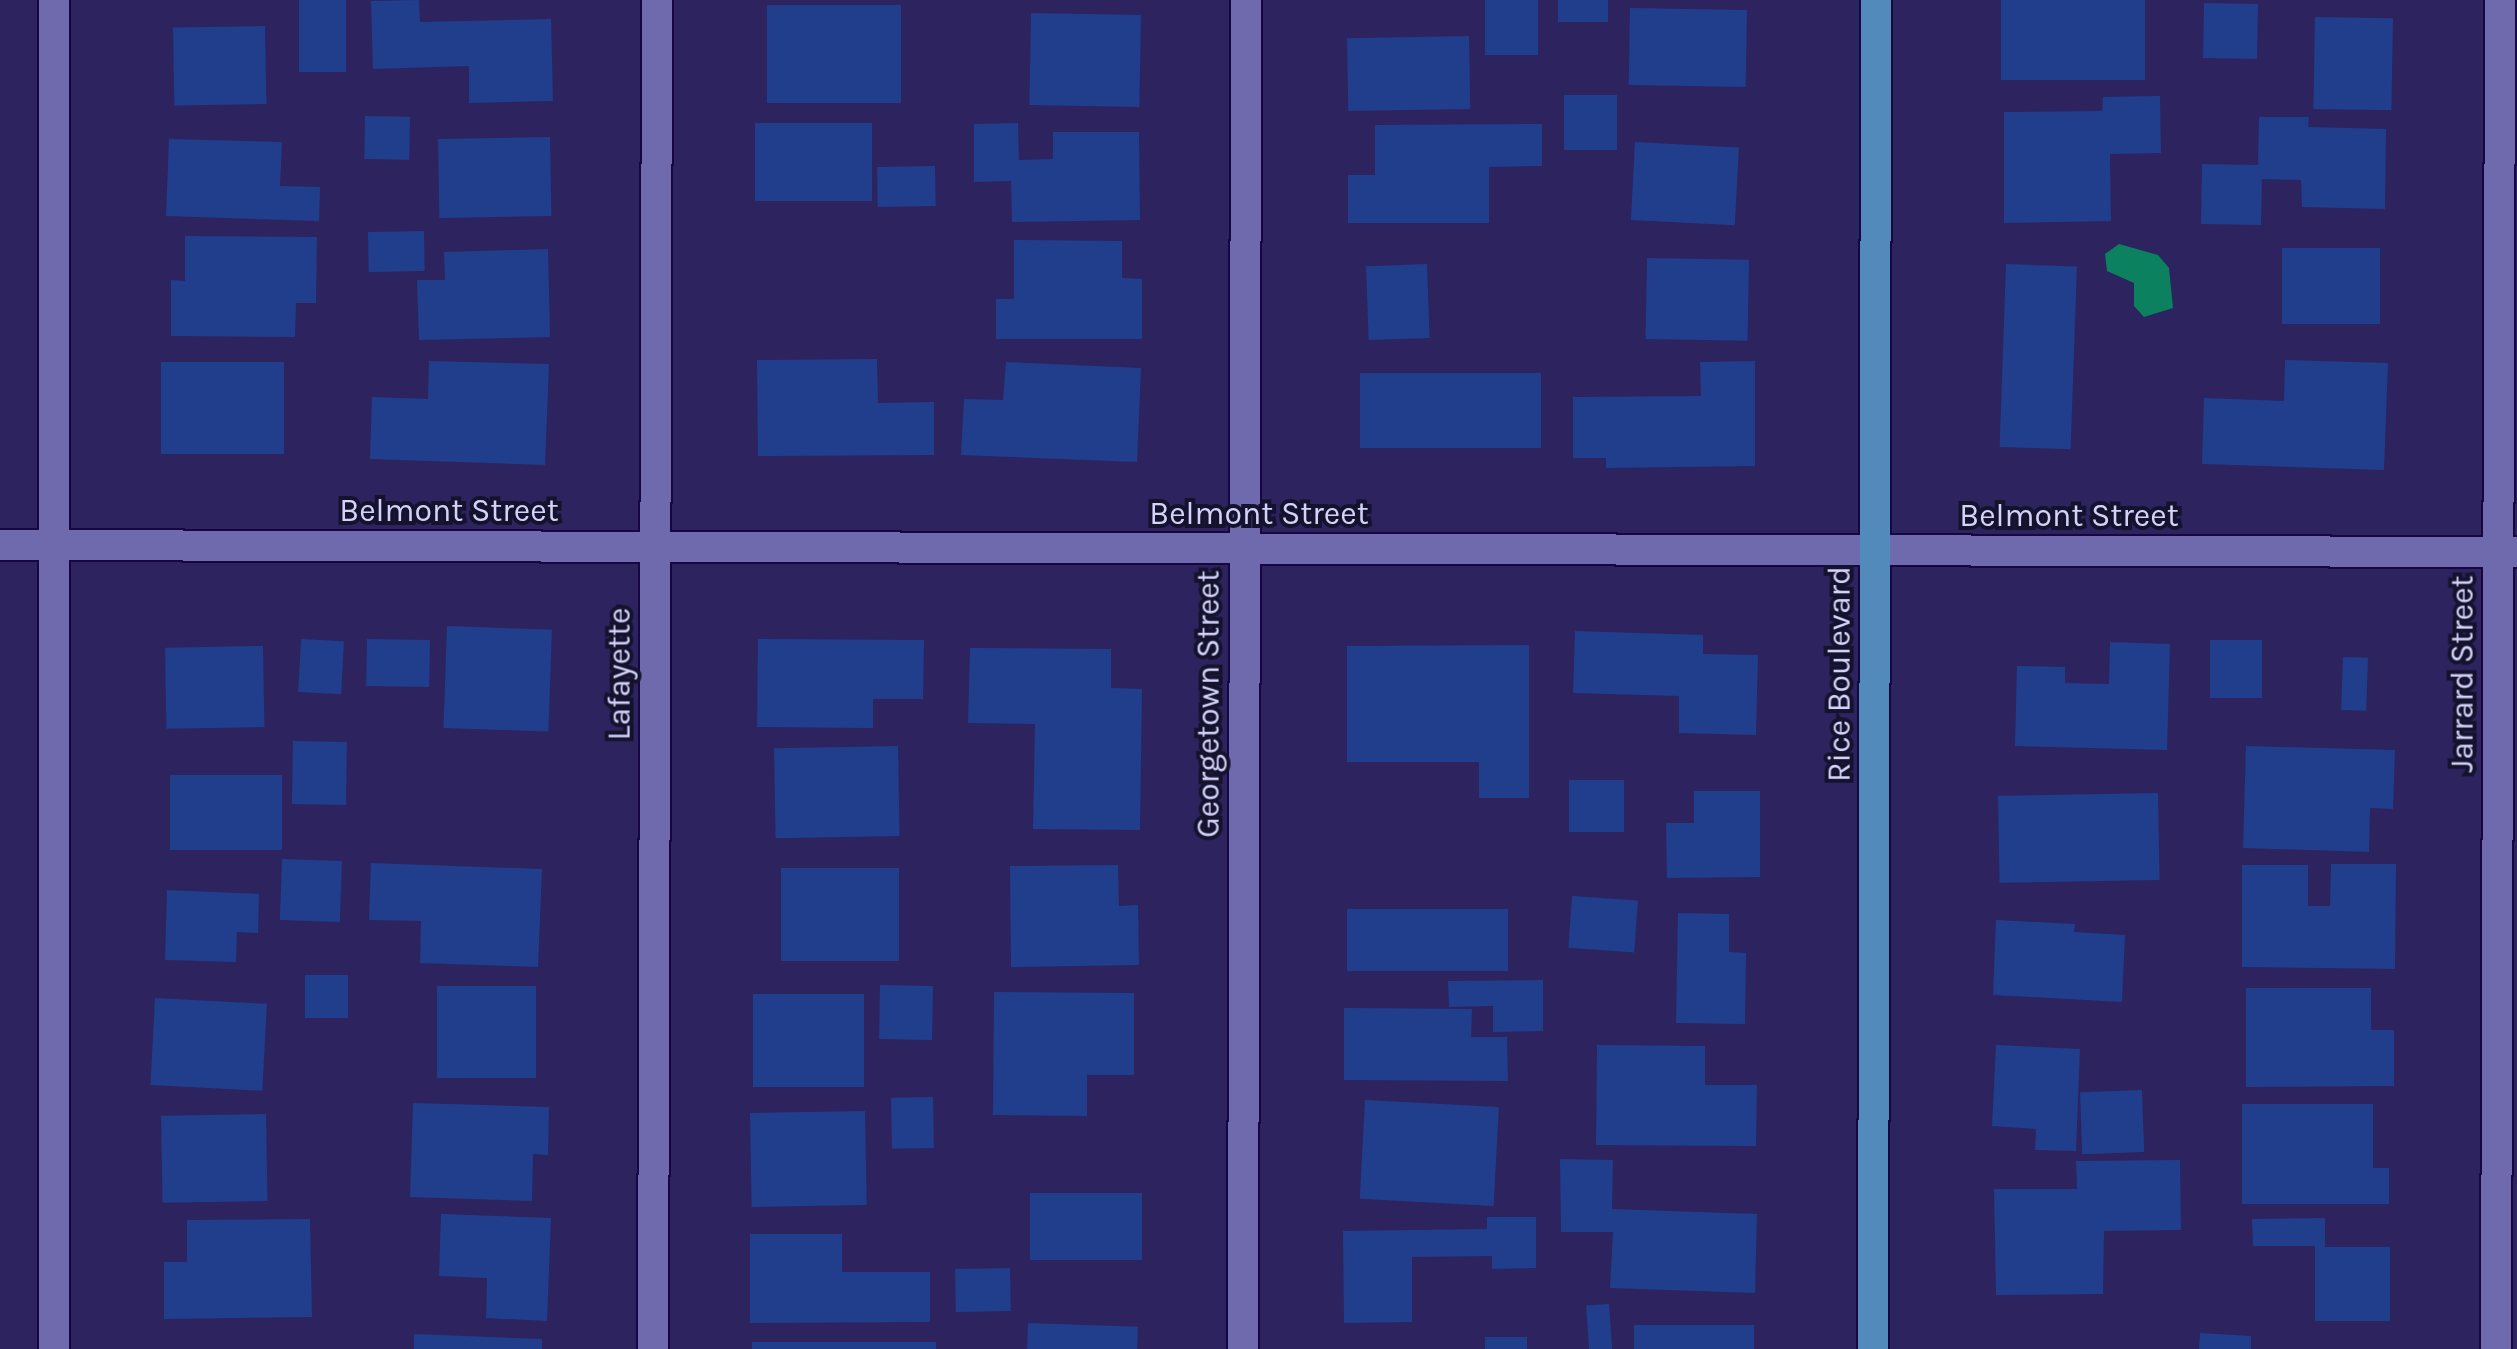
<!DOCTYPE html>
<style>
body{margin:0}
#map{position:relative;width:2517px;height:1349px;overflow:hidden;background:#2c235f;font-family:Karla,sans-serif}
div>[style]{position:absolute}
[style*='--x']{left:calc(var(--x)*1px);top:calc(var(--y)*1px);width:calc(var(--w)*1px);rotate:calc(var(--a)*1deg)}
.water>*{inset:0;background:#0c815f}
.building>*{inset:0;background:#213e8d;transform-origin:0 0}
.roads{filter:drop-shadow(2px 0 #160642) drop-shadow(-2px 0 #160642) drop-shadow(0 2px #160642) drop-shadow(0 -2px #160642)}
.minor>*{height:30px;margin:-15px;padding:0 15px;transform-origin:15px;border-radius:15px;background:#6f6aae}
.major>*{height:30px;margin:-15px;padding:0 15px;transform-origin:15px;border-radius:15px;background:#528bbb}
span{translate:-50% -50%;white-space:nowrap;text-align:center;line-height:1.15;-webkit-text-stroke:8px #15122d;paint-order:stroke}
.street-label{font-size:32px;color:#d3d3f9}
</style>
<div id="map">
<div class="water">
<i style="clip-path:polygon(2119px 244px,2158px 255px,2169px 268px,2173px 308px,2144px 317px,2134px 306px,2134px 283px,2107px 271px,2105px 254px)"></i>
</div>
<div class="building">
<i style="left:299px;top:0;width:47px;height:72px"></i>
<i style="clip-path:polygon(419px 0,420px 22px,551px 19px,553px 101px,469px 103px,469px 66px,373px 69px,371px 1px)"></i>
<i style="left:1485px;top:0;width:53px;height:55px"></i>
<i style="left:1558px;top:0;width:50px;height:22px"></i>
<i style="left:2001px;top:0;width:144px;height:80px"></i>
<i style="left:2204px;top:3px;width:54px;height:55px;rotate:1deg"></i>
<i style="left:767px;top:5px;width:134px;height:98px"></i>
<i style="left:1630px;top:8px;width:117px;height:77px;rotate:1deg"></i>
<i style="left:1031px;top:13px;width:110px;height:92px;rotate:1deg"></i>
<i style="left:2315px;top:17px;width:78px;height:92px;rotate:1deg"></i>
<i style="left:265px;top:26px;width:78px;height:92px;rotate:89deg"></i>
<i style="left:1469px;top:36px;width:73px;height:122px;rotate:89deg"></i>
<i style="left:1617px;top:95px;width:55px;height:53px;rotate:90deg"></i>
<i style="clip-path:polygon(2160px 96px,2161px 153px,2110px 154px,2111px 221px,2004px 223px,2004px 112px,2102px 111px,2103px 97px)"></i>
<i style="left:365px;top:116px;width:45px;height:43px;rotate:1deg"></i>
<i style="clip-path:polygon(2259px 117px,2309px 117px,2308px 127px,2386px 129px,2385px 209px,2302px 207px,2301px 180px,2262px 179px,2261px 225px,2201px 224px,2202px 164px,2258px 165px)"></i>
<i style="left:755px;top:123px;width:117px;height:78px"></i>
<i style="clip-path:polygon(1018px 123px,1019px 160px,1053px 159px,1053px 132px,1139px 132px,1140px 220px,1012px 222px,1011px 181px,974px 182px,974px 124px)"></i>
<i style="clip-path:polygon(1542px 124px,1542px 166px,1489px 167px,1489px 223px,1348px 223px,1348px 175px,1375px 175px,1375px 125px)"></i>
<i style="left:550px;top:137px;width:79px;height:112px;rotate:89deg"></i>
<i style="clip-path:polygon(169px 139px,282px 142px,280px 186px,320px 187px,319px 221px,166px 216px)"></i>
<i style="left:1635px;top:142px;width:104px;height:78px;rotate:3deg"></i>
<i style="left:935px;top:166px;width:40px;height:58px;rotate:89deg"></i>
<i style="left:424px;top:231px;width:40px;height:56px;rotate:89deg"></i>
<i style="clip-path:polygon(185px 236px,317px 237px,316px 303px,296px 303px,295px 337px,171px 336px,171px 280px,185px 281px)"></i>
<i style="clip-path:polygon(1014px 240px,1122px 241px,1122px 278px,1142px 279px,1142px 339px,996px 339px,996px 299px,1014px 299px)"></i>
<i style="left:2282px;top:248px;width:98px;height:76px"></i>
<i style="clip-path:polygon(548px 249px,550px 337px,419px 340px,417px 280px,445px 280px,444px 252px)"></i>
<i style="left:1647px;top:258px;width:102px;height:81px;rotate:1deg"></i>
<i style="left:1427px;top:264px;width:74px;height:61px;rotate:88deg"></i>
<i style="left:2006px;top:264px;width:71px;height:183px;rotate:2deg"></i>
<i style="clip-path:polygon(877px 359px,878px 403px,934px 402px,934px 455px,758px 456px,757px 360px)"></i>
<i style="clip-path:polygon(2285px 360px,2388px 363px,2384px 470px,2202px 464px,2204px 398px,2284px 401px)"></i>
<i style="clip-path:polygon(429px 361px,549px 364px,545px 465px,370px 459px,372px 397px,428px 399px)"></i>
<i style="clip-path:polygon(1755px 361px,1755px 466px,1606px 468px,1606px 458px,1573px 458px,1573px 397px,1701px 396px,1700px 362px)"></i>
<i style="left:161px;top:362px;width:123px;height:92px"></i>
<i style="clip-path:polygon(1006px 362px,1141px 368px,1137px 462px,961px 455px,964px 399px,1003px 400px)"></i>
<i style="left:1541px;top:373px;width:75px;height:181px;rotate:90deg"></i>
<i style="left:447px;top:626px;width:105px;height:102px;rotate:2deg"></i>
<i style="clip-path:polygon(1575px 631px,1703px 635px,1703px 654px,1758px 655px,1756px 735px,1679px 733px,1679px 696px,1573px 693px)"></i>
<i style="left:301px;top:639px;width:43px;height:53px;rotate:3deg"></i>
<i style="left:367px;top:639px;width:63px;height:47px;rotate:1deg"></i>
<i style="clip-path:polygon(758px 639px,924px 640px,923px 699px,873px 699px,873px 728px,757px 727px)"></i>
<i style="left:2210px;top:640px;width:52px;height:58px"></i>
<i style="clip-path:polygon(2110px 642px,2170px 644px,2167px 750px,2015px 746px,2017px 666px,2065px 667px,2065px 683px,2109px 684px)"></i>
<i style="clip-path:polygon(1529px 645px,1529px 798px,1479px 798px,1479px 762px,1347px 762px,1347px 646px)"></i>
<i style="left:263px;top:646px;width:81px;height:98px;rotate:89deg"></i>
<i style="clip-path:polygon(970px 648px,1111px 649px,1111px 688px,1142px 689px,1140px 830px,1033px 829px,1035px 724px,968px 723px)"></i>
<i style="left:2343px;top:657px;width:25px;height:53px;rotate:2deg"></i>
<i style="left:293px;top:741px;width:54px;height:63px;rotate:1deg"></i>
<i style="left:898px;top:746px;width:90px;height:124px;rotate:89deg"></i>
<i style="clip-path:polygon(2246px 746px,2395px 750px,2393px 809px,2370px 808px,2369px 852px,2243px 848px)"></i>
<i style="left:170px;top:775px;width:112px;height:75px"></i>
<i style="left:1569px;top:780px;width:55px;height:52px"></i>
<i style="clip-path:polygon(1694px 791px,1760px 791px,1760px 877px,1667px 878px,1666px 823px,1694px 823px)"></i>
<i style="left:2158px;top:793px;width:87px;height:160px;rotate:89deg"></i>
<i style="left:282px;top:859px;width:60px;height:61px;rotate:2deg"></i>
<i style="clip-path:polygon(371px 863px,542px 869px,538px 967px,420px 963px,421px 921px,369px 920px)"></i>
<i style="clip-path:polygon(2331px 864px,2396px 864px,2395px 969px,2242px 967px,2242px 865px,2308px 865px,2308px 906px,2330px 906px)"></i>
<i style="clip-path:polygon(1118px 865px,1119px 906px,1138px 905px,1139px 965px,1011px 967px,1010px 866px)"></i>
<i style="left:781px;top:868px;width:118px;height:93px"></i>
<i style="clip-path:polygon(167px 890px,259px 894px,258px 933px,237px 932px,236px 962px,165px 960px)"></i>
<i style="left:1572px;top:896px;width:66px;height:52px;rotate:4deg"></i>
<i style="left:1347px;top:909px;width:161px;height:62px"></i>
<i style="clip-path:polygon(1678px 913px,1729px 914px,1729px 952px,1746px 953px,1745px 1024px,1676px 1023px)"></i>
<i style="clip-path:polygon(1996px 920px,2075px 924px,2074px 932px,2125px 935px,2122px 1002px,1993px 995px)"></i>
<i style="left:305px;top:975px;width:43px;height:43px"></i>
<i style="clip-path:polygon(1543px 980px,1543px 1031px,1493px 1032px,1493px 1006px,1449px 1007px,1448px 981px)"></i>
<i style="left:880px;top:985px;width:53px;height:54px;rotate:1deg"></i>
<i style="left:437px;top:986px;width:99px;height:92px"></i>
<i style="clip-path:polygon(2246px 988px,2371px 988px,2371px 1030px,2394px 1030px,2394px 1086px,2246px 1087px)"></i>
<i style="clip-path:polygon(994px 992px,1134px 993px,1134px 1075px,1087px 1075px,1087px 1116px,993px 1115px)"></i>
<i style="left:864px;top:994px;width:93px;height:111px;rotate:90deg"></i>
<i style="left:155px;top:998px;width:112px;height:87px;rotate:3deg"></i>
<i style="clip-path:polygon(1344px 1008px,1472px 1009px,1471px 1037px,1507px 1037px,1508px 1081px,1344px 1080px)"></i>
<i style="clip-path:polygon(1597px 1045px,1705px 1046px,1705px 1085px,1757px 1085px,1756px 1146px,1596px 1145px)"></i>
<i style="clip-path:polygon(1996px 1045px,2080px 1049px,2076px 1151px,2035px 1150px,2036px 1129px,1992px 1126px)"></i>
<i style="left:2142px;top:1090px;width:62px;height:62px;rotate:88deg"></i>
<i style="left:933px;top:1097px;width:51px;height:42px;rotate:89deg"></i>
<i style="left:1365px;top:1100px;width:134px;height:99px;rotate:3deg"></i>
<i style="clip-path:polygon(413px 1103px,549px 1107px,548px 1155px,533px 1154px,532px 1201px,410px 1197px)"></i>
<i style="clip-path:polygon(2242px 1104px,2373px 1104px,2373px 1168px,2389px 1168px,2389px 1204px,2242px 1204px)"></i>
<i style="left:865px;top:1111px;width:94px;height:115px;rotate:89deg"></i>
<i style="left:266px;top:1114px;width:87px;height:105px;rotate:89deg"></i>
<i style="clip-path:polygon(1560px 1159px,1613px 1160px,1612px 1209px,1757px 1214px,1755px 1293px,1610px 1288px,1613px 1232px,1561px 1232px)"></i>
<i style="clip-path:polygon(2180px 1160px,2181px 1230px,2104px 1231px,2103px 1294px,1996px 1295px,1994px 1189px,2077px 1189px,2076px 1161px)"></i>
<i style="left:1030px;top:1193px;width:112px;height:67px"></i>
<i style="clip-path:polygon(441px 1214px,551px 1218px,547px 1321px,486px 1318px,487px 1278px,439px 1276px)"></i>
<i style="clip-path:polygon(1487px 1217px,1536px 1217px,1536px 1268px,1492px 1269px,1492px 1256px,1412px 1257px,1412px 1322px,1344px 1323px,1343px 1231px,1487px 1229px)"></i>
<i style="clip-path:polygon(2325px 1218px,2325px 1247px,2390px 1247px,2390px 1321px,2315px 1321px,2315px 1246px,2253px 1246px,2252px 1219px)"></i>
<i style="clip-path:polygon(310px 1219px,312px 1317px,164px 1319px,164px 1262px,187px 1262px,187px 1220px)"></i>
<i style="clip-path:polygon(750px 1234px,842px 1234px,842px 1272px,930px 1272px,930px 1322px,750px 1323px)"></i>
<i style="left:1010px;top:1268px;width:43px;height:55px;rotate:89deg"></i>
<i style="left:1609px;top:1304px;width:45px;height:23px;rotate:86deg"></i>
<i style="left:1028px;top:1323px;width:110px;height:26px;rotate:2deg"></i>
<i style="left:1754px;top:1325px;width:24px;height:120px;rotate:90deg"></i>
<i style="clip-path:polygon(2200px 1333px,2251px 1336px,2251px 1349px,2199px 1349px)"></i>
<i style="clip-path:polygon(414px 1334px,542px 1339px,542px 1349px,414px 1349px)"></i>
<i style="left:1527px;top:1337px;width:12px;height:42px;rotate:90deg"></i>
<i style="left:752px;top:1342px;width:184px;height:7px"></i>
</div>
<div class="roads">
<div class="minor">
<i style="--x:0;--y:545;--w:2517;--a:0.16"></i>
<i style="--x:54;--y:1349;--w:1349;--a:-90"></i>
<i style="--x:653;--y:1349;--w:1349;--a:-89.83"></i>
<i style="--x:1243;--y:1349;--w:1349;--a:-89.87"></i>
<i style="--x:2496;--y:1349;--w:1349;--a:-89.83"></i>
</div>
<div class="major">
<i style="--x:1873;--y:1349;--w:1349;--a:-89.87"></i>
</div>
</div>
<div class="street-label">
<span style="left:449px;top:511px">Belmont Street</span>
<span style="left:1259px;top:514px">Belmont Street</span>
<span style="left:2069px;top:516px">Belmont Street</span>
<span style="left:620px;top:674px;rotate:-90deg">Lafayette</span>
<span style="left:1840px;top:674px;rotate:-90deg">Rice Boulevard</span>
<span style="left:2463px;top:674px;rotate:-90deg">Jarrard Street</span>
<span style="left:1209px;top:704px;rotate:-90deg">Georgetown Street</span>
</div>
</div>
